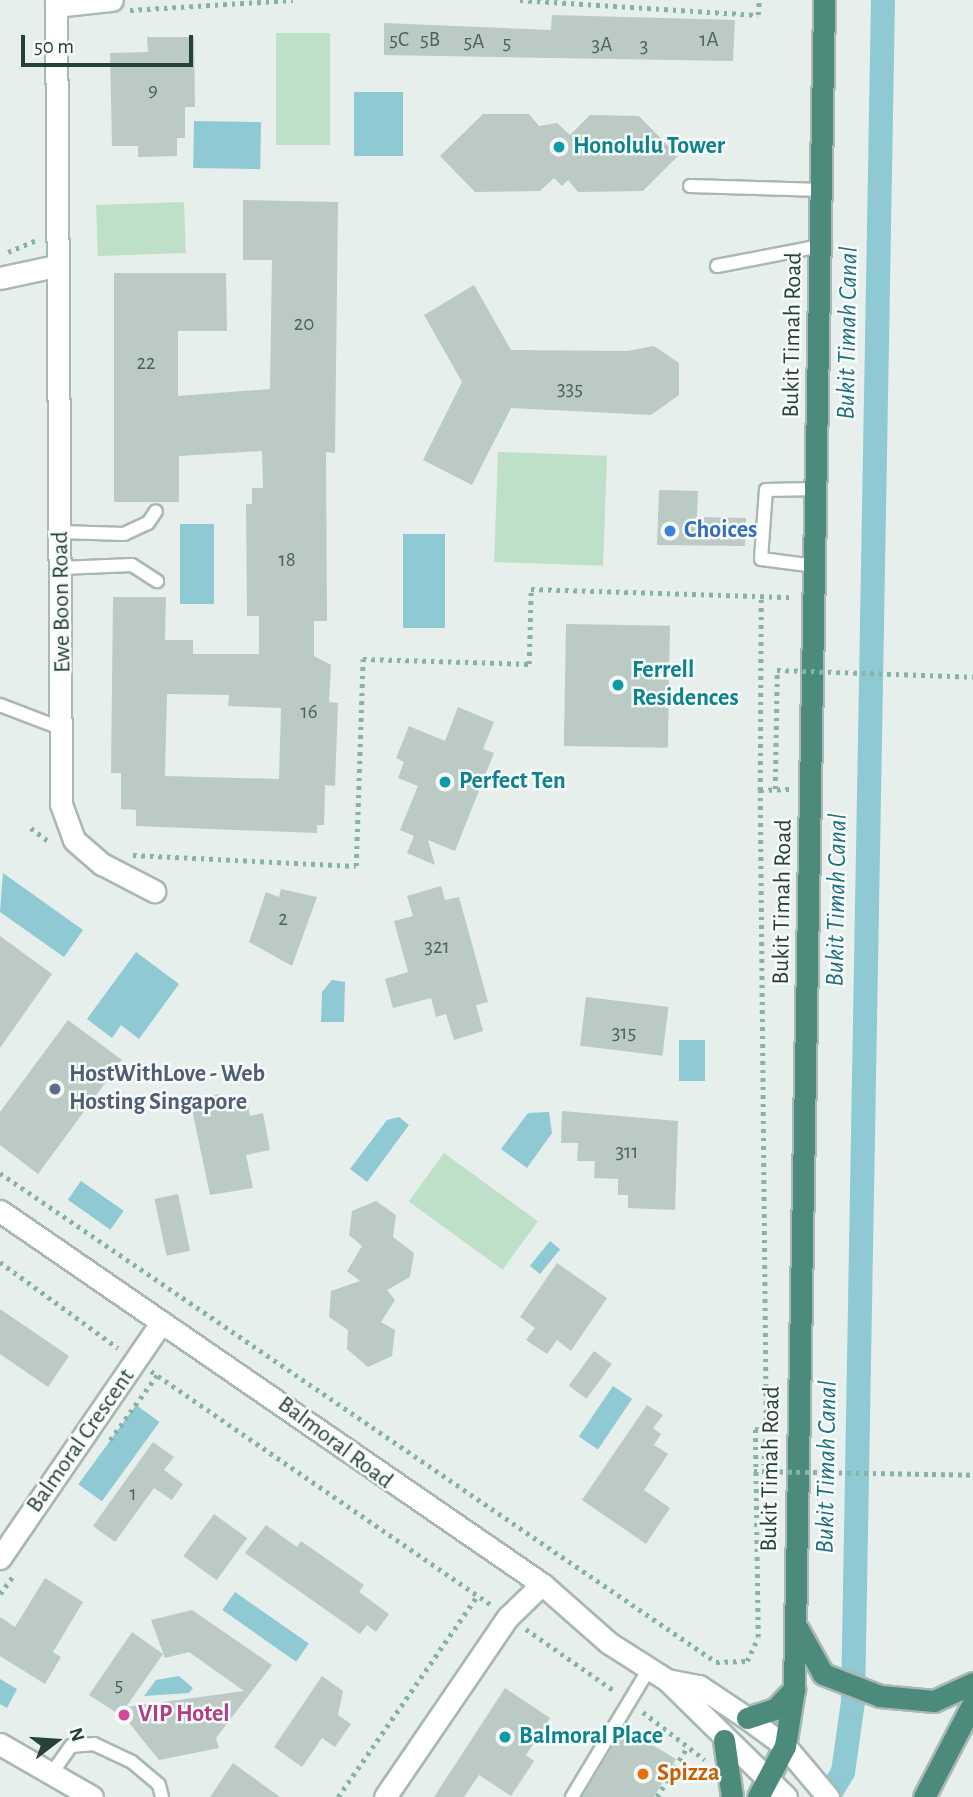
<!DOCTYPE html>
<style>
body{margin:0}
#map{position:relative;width:973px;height:1797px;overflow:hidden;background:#e6efeb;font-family:"Alegreya Sans",sans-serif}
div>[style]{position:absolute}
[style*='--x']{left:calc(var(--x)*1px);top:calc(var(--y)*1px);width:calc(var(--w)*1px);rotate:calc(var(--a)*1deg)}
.green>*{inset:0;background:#bfe0c8;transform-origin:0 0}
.water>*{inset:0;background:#8ec9d4;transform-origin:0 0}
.canal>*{height:24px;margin:-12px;padding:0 12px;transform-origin:12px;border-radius:12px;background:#8ec9d4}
.building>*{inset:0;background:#bbcac4;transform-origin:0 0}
.path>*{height:4.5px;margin-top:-2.25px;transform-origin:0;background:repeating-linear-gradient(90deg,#86b3a5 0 3.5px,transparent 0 8.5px)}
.roads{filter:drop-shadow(2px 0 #a8b8b2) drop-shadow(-2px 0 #a8b8b2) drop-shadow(0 2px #a8b8b2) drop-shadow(0 -2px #a8b8b2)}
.service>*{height:12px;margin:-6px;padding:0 6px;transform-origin:6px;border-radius:6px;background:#fff}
.minor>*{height:21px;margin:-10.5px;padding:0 10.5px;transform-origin:10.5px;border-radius:10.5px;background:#fff}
.tertiary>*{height:21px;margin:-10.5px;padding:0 10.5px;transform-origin:10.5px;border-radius:10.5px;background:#fff}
.trunk>*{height:21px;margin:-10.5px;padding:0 10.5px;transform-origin:10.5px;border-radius:10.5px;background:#4c8a7c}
.path-bridge>*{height:4.5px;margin-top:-2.25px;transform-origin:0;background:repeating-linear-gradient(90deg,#86b3a5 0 3.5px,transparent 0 8.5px)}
.dots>*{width:19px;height:19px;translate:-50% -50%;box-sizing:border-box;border:4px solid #f7fbf9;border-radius:50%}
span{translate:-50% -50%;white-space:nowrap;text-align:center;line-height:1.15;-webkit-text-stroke:5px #f7fbf9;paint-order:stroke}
.number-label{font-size:21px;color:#4a645c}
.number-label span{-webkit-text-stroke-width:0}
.culture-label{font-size:24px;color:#0d838f;font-weight:700}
.left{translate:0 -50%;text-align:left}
.street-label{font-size:24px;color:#24423a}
.shop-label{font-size:24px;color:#366cbe;font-weight:700}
.service-label{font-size:24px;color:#4e5e75;font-weight:700}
.hotel-label{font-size:24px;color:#b23c85;font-weight:700}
.food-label{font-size:24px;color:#c56008;font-weight:700}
.water-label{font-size:26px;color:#1c6f80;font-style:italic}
.north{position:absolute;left:21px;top:1706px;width:70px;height:70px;-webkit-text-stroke:5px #f7fbf9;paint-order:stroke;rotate:73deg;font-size:19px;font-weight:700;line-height:28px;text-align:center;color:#24423a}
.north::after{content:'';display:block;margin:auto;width:24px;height:32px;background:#24423a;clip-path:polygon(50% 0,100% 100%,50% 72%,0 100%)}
.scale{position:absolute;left:21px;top:35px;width:172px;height:32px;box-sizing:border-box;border:4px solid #24423a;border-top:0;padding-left:9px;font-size:21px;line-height:24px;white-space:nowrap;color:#24423a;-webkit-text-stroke:5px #f7fbf9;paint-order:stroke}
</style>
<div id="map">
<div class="green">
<i style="left:276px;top:33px;width:54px;height:112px"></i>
<i style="left:184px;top:202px;width:51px;height:88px;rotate:88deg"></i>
<i style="left:498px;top:452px;width:109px;height:110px;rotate:2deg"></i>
<i style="left:444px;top:1153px;width:116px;height:60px;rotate:36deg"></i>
</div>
<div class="water">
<i style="left:354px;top:92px;width:49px;height:64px"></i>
<i style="left:194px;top:121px;width:67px;height:47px;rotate:1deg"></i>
<i style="left:180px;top:524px;width:34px;height:80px"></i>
<i style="left:403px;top:534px;width:42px;height:94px"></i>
<i style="clip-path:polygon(3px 873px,83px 930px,64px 957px,0 912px)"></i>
<i style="clip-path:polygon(136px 952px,179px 984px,139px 1039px,121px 1025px,112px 1038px,87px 1019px)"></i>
<i style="clip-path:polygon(332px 980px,345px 982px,344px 1022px,321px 1022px,322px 992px)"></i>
<i style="left:679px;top:1040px;width:26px;height:41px"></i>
<i style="clip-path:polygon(549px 1112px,552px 1133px,527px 1168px,501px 1149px,528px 1113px)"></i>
<i style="clip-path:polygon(399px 1117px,409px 1125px,367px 1182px,350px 1169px,387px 1120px)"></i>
<i style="left:81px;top:1181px;width:52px;height:23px;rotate:35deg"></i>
<i style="left:550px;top:1241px;width:13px;height:32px;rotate:39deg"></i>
<i style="left:613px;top:1386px;width:23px;height:61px;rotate:34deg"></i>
<i style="left:136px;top:1405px;width:29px;height:98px;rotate:36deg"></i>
<i style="left:235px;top:1592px;width:90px;height:22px;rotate:35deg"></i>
<i style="clip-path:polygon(179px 1676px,193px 1688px,189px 1693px,144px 1696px,156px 1680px)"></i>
<i style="clip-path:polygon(0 1679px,17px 1689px,7px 1708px,0 1704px)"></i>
</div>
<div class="canal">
<i style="--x:828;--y:1797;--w:29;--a:-59"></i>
<i style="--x:843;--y:1772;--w:71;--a:-81.9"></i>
<i style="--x:853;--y:1702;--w:1702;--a:-88.99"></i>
</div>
<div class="building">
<i style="clip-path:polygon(552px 15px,735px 20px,733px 61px,384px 55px,384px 23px,551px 30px)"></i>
<i style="clip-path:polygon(147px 37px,194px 37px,195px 107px,185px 107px,185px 138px,177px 138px,177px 156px,138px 157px,138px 146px,112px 146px,110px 53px,148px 52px)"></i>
<i style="clip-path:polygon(483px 114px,529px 114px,539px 126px,557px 123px,570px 135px,590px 115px,639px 116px,678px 156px,643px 191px,578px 192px,568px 180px,562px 186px,554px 178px,540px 191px,475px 192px,440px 156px)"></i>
<i style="clip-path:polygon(evenodd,243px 200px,338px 202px,335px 453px,326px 452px,327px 621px,314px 621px,314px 656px,331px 665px,329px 702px,338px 703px,335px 786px,325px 785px,324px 825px,317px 825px,317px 833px,136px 826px,136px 810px,121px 809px,121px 773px,111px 773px,113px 597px,166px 597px,165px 640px,193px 640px,193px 654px,259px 654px,259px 616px,247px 616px,246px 504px,252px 504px,252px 488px,263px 488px,262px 451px,179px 456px,179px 502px,114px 502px,114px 273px,226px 273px,227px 331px,178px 331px,178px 396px,270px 389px,272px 260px,243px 260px,243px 200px,167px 694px,229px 695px,228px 706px,281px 708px,279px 779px,165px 776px,167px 694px)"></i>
<i style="clip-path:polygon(474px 285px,511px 350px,627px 351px,654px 346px,679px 363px,679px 395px,651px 415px,511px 408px,472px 485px,423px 460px,462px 382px,424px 315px)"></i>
<i style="clip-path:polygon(659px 490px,698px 491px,697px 517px,746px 518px,745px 546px,657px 545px)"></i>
<i style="left:566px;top:624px;width:104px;height:122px;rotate:1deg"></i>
<i style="clip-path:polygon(458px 707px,494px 722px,483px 749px,494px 753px,455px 851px,428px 840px,435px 865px,407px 853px,414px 836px,400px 830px,418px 786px,398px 778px,404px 762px,396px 758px,409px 726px,445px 741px)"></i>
<i style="clip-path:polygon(441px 886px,445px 900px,459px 897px,488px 1002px,476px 1005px,483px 1031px,454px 1040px,446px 1014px,436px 1017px,431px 998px,393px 1008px,385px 979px,408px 972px,394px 921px,413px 916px,407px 896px)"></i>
<i style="clip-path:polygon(281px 889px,317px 897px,292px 966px,249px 942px,266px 892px,279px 897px)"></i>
<i style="clip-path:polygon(0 936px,52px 974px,0 1048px)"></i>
<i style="left:586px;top:997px;width:83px;height:49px;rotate:7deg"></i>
<i style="clip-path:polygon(68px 1020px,122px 1060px,38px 1174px,0 1145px,0 1112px)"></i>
<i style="clip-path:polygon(220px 1094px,222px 1102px,246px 1097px,250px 1116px,263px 1113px,270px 1150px,246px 1155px,253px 1188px,210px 1195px,190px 1100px)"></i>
<i style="clip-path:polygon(562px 1111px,678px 1121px,675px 1210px,628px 1208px,628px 1195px,618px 1195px,618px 1179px,594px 1178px,595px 1161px,577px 1161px,578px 1143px,561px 1143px)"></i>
<i style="left:178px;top:1194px;width:58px;height:24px;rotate:78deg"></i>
<i style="clip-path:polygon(376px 1201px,396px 1215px,393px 1237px,414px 1253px,410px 1277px,387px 1290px,395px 1300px,381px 1322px,395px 1330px,392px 1356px,368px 1367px,347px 1349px,348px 1330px,329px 1317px,331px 1291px,360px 1281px,347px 1271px,362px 1246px,349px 1235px,352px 1211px)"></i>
<i style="clip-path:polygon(557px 1263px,607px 1298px,571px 1351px,557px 1340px,547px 1354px,526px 1340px,535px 1328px,520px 1317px)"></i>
<i style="clip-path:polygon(0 1309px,69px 1356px,48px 1387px,0 1354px)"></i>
<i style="left:594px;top:1351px;width:22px;height:43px;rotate:36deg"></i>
<i style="clip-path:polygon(647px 1405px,663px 1415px,653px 1428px,661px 1434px,654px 1445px,668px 1454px,644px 1490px,670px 1508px,646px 1544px,582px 1500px)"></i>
<i style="clip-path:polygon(153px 1442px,174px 1457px,164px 1470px,183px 1484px,172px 1500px,154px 1488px,115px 1542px,93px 1526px)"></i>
<i style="left:214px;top:1514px;width:41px;height:52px;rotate:36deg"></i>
<i style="clip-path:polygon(266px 1525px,297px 1547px,301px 1541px,364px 1585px,359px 1592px,389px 1614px,376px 1632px,367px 1625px,360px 1634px,245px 1553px)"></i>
<i style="clip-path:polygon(45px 1578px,83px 1602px,53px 1652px,61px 1657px,45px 1684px,0 1656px,0 1617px,15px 1627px)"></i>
<i style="clip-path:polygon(192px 1610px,272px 1665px,216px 1738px,219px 1748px,159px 1760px,126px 1719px,89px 1695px,132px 1632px,163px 1654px,126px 1707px,244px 1691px,189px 1652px,165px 1658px,151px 1620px)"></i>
<i style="clip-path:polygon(322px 1676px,343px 1691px,338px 1715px,351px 1724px,335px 1747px,322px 1738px,302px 1767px,274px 1747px)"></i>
<i style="clip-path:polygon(505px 1688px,550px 1718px,526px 1755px,534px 1761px,511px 1796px,479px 1775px,464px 1797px,434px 1797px)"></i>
<i style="clip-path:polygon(624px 1728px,676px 1759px,654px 1797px,582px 1797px)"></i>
<i style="clip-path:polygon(233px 1763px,280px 1797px,210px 1797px)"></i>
</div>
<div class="path">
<i style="--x:520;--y:0;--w:238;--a:3.6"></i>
<i style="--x:758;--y:15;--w:15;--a:-86"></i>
<i style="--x:130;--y:10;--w:163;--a:-3.5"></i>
<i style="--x:8;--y:252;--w:34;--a:-23"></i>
<i style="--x:775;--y:789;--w:119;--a:-89"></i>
<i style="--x:760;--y:790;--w:195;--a:-89.7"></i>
<i style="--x:31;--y:828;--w:25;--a:37"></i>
<i style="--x:133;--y:855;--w:223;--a:2.8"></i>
<i style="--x:356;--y:866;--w:207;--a:-88.1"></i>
<i style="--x:363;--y:659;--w:166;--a:1.7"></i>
<i style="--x:529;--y:664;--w:75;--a:-88.5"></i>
<i style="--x:531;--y:589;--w:261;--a:1.8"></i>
<i style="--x:0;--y:1173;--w:867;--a:34.33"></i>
<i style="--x:716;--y:1662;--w:31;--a:-2"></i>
<i style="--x:747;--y:1661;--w:26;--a:-65"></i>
<i style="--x:758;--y:1637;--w:208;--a:-90.8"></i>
<i style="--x:755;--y:1429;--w:11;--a:5"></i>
<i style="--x:766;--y:1430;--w:35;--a:93"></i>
<i style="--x:764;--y:1465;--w:15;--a:0"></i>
<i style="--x:0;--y:1262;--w:146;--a:36.1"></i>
<i style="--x:151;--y:1371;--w:415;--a:34.5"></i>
<i style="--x:766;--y:1430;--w:640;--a:-90.54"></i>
<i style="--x:760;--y:790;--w:29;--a:-2"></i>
<i style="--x:110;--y:1440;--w:80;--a:-54.1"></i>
<i style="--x:0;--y:1594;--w:24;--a:-54"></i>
<i style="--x:526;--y:1629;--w:110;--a:35"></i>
<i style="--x:643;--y:1712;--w:78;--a:37.7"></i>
<i style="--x:338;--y:1797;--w:244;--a:-55.3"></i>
<i style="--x:657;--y:1797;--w:58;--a:-59"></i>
</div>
<div class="roads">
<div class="service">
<i style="--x:690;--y:186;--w:132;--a:1.7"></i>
<i style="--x:717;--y:266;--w:106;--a:-10.9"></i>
<i style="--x:61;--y:532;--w:63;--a:1.8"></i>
<i style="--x:124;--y:534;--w:26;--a:-25"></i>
<i style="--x:148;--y:523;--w:14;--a:-56"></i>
<i style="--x:815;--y:566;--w:54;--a:-172.6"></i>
<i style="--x:761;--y:559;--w:69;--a:-85.9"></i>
<i style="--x:766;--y:490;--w:50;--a:-1.1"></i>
<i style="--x:61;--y:568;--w:71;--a:-2.4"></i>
<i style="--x:132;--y:565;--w:30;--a:33"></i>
<i style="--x:0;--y:705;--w:67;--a:20.9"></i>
<i style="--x:52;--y:1773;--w:33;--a:-55"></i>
<i style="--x:71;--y:1746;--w:23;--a:-5"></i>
<i style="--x:94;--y:1744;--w:42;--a:25.3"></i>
<i style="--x:132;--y:1762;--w:35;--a:40"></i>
<i style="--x:159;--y:1785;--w:12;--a:76"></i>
<i style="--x:572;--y:1797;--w:149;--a:-59"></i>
</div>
<div class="minor">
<i style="--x:56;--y:0;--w:804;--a:89.64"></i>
<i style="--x:61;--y:804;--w:38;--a:70"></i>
<i style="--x:74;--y:840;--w:37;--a:41"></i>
<i style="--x:102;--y:864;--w:59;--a:27.4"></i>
<i style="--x:56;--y:6;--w:56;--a:-6.1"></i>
<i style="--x:0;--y:278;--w:57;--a:-12.1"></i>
<i style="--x:0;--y:1558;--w:285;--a:-55.6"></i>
<i style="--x:0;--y:1744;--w:106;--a:29.9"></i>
<i style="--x:385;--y:1797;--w:218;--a:-55.7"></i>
<i style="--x:508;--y:1617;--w:47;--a:-44.1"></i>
</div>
<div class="tertiary">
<i style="--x:0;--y:1211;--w:658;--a:34.54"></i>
<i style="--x:542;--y:1584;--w:89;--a:41.4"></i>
<i style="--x:609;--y:1643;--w:69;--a:32.5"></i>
<i style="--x:667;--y:1680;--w:33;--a:11"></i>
<i style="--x:699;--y:1686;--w:58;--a:33.7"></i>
<i style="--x:747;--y:1718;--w:47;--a:36.4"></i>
<i style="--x:785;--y:1746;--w:67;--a:49.9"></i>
<i style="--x:667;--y:1680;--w:167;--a:44.5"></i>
</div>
<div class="trunk">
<i style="--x:798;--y:1629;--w:51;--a:60.9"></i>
<i style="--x:823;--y:1674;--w:61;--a:21.1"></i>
<i style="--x:880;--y:1696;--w:54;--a:5.3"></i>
<i style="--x:934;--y:1701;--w:43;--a:-24.8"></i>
<i style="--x:747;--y:1718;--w:29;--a:-18"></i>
<i style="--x:775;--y:1709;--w:28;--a:-46"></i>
<i style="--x:724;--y:1740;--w:58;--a:82"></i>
<i style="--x:758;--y:1797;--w:58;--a:-62.1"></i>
<i style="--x:785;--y:1746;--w:58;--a:-81"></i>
<i style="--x:794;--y:1689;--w:1689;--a:-88.98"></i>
<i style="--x:924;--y:1797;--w:106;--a:-62.5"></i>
</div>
</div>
<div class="path-bridge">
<i style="--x:777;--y:670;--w:196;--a:2"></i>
<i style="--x:754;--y:1471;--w:219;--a:1"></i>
</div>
<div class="dots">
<i style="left:559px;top:147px;background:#0f9aa8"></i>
<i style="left:670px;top:531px;background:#3f7fe0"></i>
<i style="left:618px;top:685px;background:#0f9aa8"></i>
<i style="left:445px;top:782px;background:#0f9aa8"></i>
<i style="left:55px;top:1089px;background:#5c6f8a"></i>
<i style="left:124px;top:1715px;background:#d1479c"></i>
<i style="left:505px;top:1737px;background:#0f9aa8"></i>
<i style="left:643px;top:1774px;background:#e8710a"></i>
</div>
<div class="number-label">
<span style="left:399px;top:40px">5C</span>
<span style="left:430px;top:40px">5B</span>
<span style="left:709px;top:40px">1A</span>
<span style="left:474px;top:42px">5A</span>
<span style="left:507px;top:43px">5</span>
<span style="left:602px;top:45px">3A</span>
<span style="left:644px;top:46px">3</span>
<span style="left:153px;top:90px">9</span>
<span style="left:304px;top:324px">20</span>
<span style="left:146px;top:363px">22</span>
<span style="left:570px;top:389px">335</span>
<span style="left:287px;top:560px">18</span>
<span style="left:309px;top:712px">16</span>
<span style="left:283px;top:919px">2</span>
<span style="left:437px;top:947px">321</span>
<span style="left:624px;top:1033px">315</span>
<span style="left:627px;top:1152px">311</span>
<span style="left:133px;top:1494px">1</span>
<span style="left:119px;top:1685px">5</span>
</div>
<div class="culture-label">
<span class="left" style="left:573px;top:147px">Honolulu Tower</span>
<span class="left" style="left:632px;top:685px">Ferrell<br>Residences</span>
<span class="left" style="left:459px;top:782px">Perfect Ten</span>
<span class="left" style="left:519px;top:1737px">Balmoral Place</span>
</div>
<div class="street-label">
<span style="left:793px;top:335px;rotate:-89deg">Bukit Timah Road</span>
<span style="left:62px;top:602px;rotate:-91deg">Ewe Boon Road</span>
<span style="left:783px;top:902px;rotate:-89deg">Bukit Timah Road</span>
<span style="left:81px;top:1441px;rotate:-55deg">Balmoral Crescent</span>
<span style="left:335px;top:1443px;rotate:37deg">Balmoral Road</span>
<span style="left:771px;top:1469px;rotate:-89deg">Bukit Timah Road</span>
</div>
<div class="shop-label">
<span class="left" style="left:684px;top:531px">Choices</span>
</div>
<div class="service-label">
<span class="left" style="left:69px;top:1089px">HostWithLove - Web<br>Hosting Singapore</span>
</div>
<div class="hotel-label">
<span class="left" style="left:138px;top:1715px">VIP Hotel</span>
</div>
<div class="food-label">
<span class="left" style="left:657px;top:1774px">Spizza</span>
</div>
<div class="water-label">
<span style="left:848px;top:333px;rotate:-89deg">Bukit Timah Canal</span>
<span style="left:837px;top:900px;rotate:-89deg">Bukit Timah Canal</span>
<span style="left:827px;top:1467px;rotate:-89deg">Bukit Timah Canal</span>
</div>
<div class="north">N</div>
<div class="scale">50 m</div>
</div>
